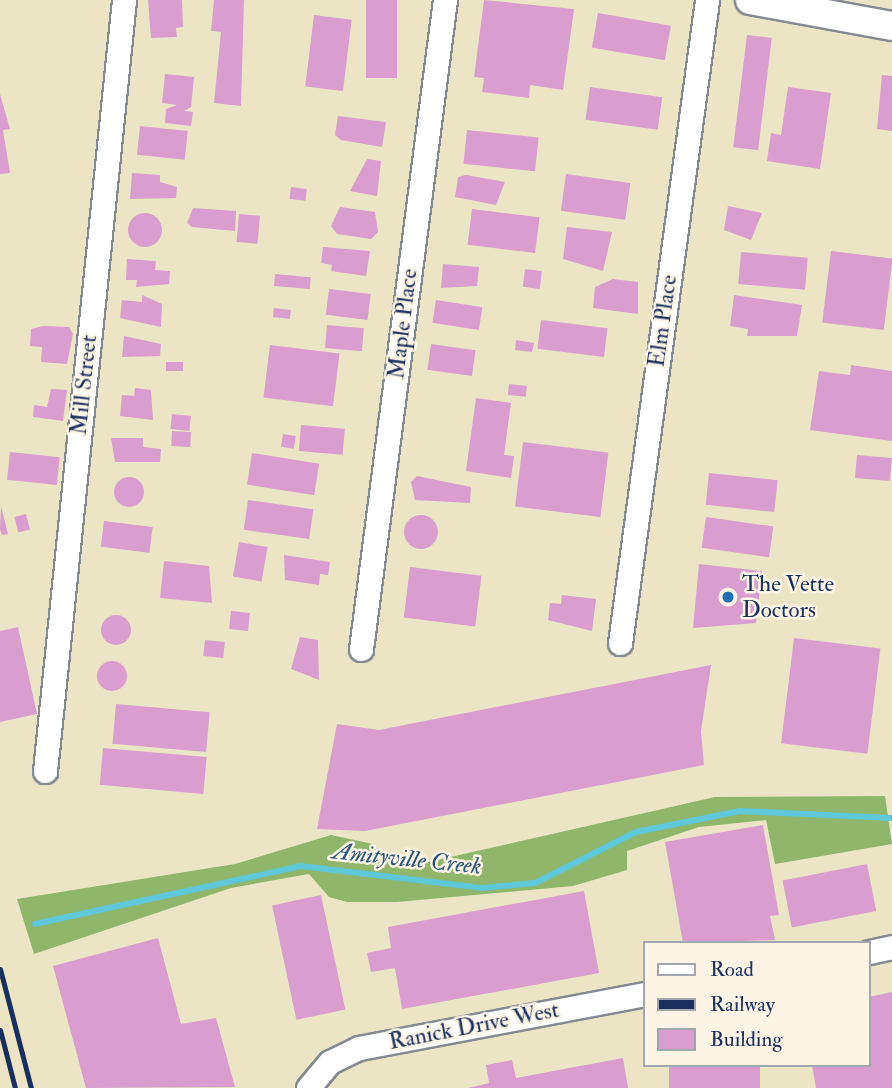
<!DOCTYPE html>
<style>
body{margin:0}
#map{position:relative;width:892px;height:1088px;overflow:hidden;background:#ebe5c5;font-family:"IM FELL Double Pica",serif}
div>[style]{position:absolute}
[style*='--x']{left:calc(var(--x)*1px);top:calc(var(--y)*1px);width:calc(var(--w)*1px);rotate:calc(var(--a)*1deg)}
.forest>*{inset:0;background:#8fb66b}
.stream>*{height:6px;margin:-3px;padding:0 3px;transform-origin:3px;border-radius:3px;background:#5ec7d9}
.building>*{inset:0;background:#d99ecf;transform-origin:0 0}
.round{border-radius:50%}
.roads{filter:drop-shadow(2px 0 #838a92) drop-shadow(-2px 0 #838a92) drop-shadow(0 2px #838a92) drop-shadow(0 -2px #838a92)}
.minor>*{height:23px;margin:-11.5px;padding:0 11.5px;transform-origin:11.5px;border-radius:11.5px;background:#fff}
.tertiary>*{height:28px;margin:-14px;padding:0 14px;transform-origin:14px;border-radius:14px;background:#fff}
.rail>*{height:5px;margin:-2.5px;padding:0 2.5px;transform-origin:2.5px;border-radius:2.5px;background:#1b2f5e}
.dots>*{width:19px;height:19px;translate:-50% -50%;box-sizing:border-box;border:4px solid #fcf5e5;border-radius:50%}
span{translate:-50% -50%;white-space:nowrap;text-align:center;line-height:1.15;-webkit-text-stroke:5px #fcf5e5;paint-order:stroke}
.street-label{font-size:23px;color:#1b2f5e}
.poi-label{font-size:23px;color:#1b2f5e}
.left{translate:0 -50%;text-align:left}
.water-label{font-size:24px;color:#2c557d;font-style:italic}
.legend{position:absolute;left:643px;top:941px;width:228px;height:126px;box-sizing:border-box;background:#fcf5e5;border:2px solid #a2a6af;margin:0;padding:9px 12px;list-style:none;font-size:21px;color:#1b2f5e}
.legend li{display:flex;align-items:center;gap:14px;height:35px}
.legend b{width:35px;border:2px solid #a2a6af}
</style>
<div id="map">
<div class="forest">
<i style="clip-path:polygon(885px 796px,892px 844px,775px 864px,766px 820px,699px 827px,627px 851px,627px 870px,573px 886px,397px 902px,347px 902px,329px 897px,309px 874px,231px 888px,34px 954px,17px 899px,235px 864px,331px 835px,373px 844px,381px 860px,402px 868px,715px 797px)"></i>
</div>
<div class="stream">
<i style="--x:35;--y:924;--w:272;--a:-12.3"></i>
<i style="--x:301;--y:866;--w:182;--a:6.9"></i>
<i style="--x:482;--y:888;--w:53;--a:-5.4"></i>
<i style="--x:535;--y:883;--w:113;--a:-26.8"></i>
<i style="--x:636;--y:832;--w:106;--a:-11.4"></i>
<i style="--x:740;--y:811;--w:152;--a:2.6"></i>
</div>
<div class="building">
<i style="clip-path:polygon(148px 0,182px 0,183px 27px,176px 28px,177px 37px,151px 38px)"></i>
<i style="clip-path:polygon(214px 0,244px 0,241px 106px,214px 103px,221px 32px,211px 31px)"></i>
<i style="left:366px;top:0;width:31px;height:78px"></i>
<i style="clip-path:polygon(484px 0,574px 9px,563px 90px,530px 85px,529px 98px,482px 92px,484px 78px,474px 77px)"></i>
<i style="left:598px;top:13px;width:74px;height:35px;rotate:10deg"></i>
<i style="left:314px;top:15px;width:38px;height:72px;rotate:7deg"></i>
<i style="left:747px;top:35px;width:25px;height:113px;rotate:7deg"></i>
<i style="clip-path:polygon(165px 74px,194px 77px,191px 107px,184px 111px,193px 112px,191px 126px,165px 123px,166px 109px,177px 105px,162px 103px)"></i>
<i style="clip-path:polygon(882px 75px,892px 76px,892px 131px,877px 129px)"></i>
<i style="left:590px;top:87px;width:73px;height:33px;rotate:8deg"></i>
<i style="clip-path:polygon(788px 87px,831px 93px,820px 169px,767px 161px,771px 133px,781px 135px)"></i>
<i style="clip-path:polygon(0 94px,10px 129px,3px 130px,10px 173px,0 174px)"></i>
<i style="clip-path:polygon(338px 116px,386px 122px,382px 147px,341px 140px,335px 135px)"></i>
<i style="left:140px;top:126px;width:48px;height:29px;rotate:6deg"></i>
<i style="left:467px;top:130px;width:72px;height:34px;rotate:6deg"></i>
<i style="clip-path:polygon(367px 159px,381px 161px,377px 196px,350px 191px)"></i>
<i style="clip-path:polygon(132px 173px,160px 175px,160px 182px,177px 187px,176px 198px,130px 199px)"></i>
<i style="left:566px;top:174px;width:65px;height:37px;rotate:8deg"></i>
<i style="clip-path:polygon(466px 175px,505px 182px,496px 205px,455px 197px,458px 177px)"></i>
<i style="left:291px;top:187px;width:16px;height:12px;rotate:7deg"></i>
<i style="clip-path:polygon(728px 206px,762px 213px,751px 240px,724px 230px)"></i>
<i style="clip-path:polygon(340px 207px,375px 212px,378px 232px,371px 239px,337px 234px,331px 226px)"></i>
<i style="clip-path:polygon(193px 208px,236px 211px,235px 231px,192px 227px,187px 223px)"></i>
<i style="left:472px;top:209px;width:68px;height:36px;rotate:7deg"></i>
<i class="round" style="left:128px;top:213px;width:34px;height:34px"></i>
<i style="left:239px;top:214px;width:21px;height:28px;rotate:5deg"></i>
<i style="clip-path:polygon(567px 227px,612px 232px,603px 271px,563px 259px)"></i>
<i style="clip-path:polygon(323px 247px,370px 251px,366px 276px,331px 271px,332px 265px,321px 263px)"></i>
<i style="left:831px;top:251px;width:62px;height:72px;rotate:7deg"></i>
<i style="left:741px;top:252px;width:67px;height:32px;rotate:5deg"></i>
<i style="clip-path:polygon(127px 259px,156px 261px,155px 270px,170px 271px,169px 284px,136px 287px,137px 280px,126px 280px)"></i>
<i style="clip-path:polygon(443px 264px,479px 267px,477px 286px,441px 288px)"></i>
<i style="left:525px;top:269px;width:17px;height:18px;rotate:7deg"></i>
<i style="left:275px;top:274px;width:36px;height:12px;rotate:5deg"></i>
<i style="clip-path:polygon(613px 279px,638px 282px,638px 314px,593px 308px,595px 287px)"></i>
<i style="left:329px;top:289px;width:42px;height:26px;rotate:7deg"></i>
<i style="clip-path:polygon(142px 295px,162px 304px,161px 327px,120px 318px,122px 300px,142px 302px)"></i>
<i style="clip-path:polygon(734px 295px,802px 305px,797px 336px,747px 336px,748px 329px,730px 326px)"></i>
<i style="left:436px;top:300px;width:47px;height:23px;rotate:9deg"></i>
<i style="left:274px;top:308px;width:17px;height:9px;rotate:7deg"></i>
<i style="left:541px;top:320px;width:67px;height:29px;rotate:7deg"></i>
<i style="left:327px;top:325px;width:37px;height:23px;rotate:5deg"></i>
<i style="clip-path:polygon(43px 326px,69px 327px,73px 334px,67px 364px,41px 362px,42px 347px,30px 346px,31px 329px)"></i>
<i style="clip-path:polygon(124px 336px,161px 344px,160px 356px,122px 357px)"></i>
<i style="clip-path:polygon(516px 340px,534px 343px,532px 352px,515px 350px)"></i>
<i style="left:431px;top:344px;width:45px;height:26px;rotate:8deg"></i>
<i style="left:270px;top:345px;width:70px;height:53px;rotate:7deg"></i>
<i style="left:166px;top:362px;width:17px;height:9px"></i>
<i style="clip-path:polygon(851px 365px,892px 371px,892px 441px,810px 430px,819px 371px,850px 375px)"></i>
<i style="left:509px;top:384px;width:18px;height:11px;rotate:6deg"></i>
<i style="clip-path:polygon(135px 388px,151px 390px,153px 420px,120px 416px,122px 395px,134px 396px)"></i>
<i style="clip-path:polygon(51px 389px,67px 390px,63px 421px,33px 417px,34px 405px,47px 407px)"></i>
<i style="clip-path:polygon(476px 398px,511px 403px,504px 455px,514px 456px,511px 478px,466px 471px)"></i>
<i style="left:172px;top:414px;width:19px;height:15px;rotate:6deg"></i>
<i style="left:301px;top:425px;width:44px;height:26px;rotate:5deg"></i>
<i style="left:172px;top:431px;width:19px;height:15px;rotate:3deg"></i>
<i style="left:283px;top:434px;width:13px;height:13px;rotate:9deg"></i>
<i style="clip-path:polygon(111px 438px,143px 438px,143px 447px,161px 449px,160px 462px,115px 462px)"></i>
<i style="left:523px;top:442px;width:86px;height:65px;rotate:7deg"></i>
<i style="left:10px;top:452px;width:50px;height:28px;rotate:6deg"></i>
<i style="left:252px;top:453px;width:68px;height:32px;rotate:9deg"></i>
<i style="left:857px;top:455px;width:35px;height:23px;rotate:5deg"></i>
<i style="left:709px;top:473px;width:69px;height:32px;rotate:6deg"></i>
<i style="clip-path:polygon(417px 476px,471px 487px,470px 503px,415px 500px,411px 482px)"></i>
<i class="round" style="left:114px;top:477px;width:30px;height:30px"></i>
<i style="left:248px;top:500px;width:66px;height:30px;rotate:8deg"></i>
<i style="clip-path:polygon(1px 506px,8px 534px,2px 535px,0 529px)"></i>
<i style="left:26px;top:514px;width:16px;height:12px;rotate:76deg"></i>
<i class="round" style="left:404px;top:515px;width:34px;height:34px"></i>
<i style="left:706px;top:517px;width:68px;height:31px;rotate:8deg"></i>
<i style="left:104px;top:521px;width:49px;height:26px;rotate:7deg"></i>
<i style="left:239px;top:542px;width:29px;height:35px;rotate:10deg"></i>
<i style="clip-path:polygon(284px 555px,330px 562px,328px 575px,320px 574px,319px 585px,285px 580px)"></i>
<i style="clip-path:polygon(164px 561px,209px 566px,212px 603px,160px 598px)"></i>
<i style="clip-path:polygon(699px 564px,762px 571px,756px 623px,693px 628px)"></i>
<i style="left:410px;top:567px;width:72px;height:51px;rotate:7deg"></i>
<i style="clip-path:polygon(562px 595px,596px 599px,592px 631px,548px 620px,550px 603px,561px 604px)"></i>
<i style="left:231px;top:611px;width:19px;height:18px;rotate:6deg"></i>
<i class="round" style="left:101px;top:615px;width:30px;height:30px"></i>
<i style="clip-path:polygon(18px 627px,37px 714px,0 722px,0 631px)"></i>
<i style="clip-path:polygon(300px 637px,318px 640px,319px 680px,291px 669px)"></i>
<i style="left:794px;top:638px;width:87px;height:106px;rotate:7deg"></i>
<i style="left:205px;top:640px;width:20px;height:16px;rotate:6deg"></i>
<i class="round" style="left:97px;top:661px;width:30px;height:30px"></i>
<i style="clip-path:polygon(711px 665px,701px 731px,704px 765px,365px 831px,317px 829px,337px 724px,379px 730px)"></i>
<i style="left:116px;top:704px;width:94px;height:40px;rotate:5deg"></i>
<i style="left:103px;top:748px;width:104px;height:37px;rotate:5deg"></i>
<i style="clip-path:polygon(763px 825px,779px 915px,770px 916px,775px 940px,683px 943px,665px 842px)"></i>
<i style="left:867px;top:864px;width:48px;height:86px;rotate:79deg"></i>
<i style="clip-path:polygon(584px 891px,599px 973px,402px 1009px,395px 968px,371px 972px,367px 953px,391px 948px,388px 927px)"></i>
<i style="left:321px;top:895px;width:117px;height:50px;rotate:78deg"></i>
<i style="clip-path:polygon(158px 938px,181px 1024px,216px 1018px,235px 1087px,86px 1088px,53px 966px)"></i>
<i style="clip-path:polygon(892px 992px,892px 1088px,816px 1088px,812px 1065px,869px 1065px,869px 997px)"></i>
<i style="clip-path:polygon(623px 1058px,628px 1088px,468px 1088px,489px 1083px,486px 1065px,512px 1060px,516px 1078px)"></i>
<i style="left:669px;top:1065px;width:91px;height:24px"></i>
</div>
<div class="roads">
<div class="minor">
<i style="--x:620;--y:643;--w:649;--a:-82.29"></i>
<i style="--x:361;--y:649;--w:654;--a:-82.63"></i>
<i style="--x:45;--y:771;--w:775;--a:-84.15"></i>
<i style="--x:869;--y:952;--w:24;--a:-12"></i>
<i style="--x:308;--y:1088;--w:34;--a:-50"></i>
<i style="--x:330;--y:1062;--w:32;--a:-26"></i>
<i style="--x:359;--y:1048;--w:291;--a:-10.7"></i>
</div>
<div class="tertiary">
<i style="--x:750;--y:0;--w:144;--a:10.4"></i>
</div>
</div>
<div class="rail">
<i style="--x:0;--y:969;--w:123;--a:75.4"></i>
<i style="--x:0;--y:1030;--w:60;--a:75.5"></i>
</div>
<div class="dots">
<i style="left:728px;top:597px;background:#1f6fb2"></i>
</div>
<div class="street-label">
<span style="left:663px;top:321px;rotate:-82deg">Elm Place</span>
<span style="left:403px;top:324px;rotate:-83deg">Maple Place</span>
<span style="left:84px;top:385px;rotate:-84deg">Mill Street</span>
<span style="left:474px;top:1026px;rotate:-11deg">Ranick Drive West</span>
</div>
<div class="poi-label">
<span class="left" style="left:742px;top:597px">The Vette<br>Doctors</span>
</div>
<div class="water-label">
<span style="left:407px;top:859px;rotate:6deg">Amityville Creek</span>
</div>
<ul class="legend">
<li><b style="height:9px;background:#fff"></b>Road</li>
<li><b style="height:9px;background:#1b2f5e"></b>Railway</li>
<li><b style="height:19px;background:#d99ecf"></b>Building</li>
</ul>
</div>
